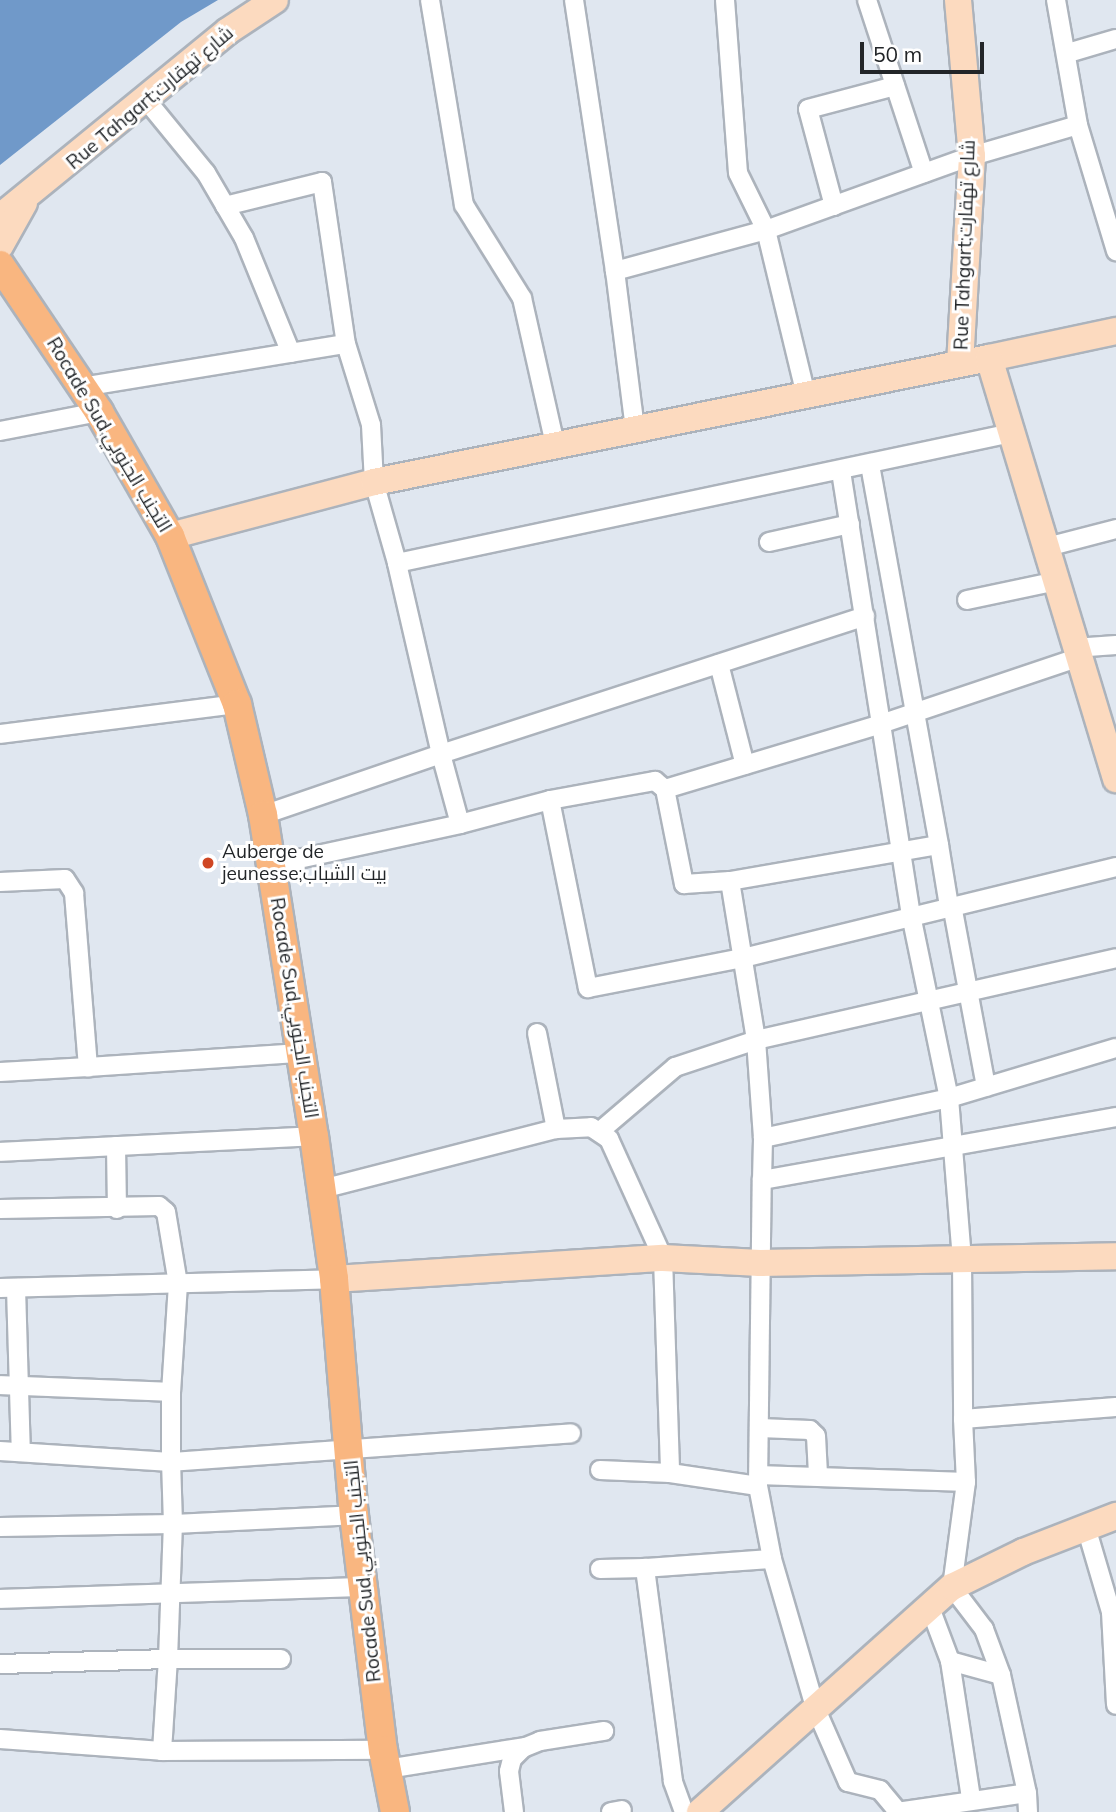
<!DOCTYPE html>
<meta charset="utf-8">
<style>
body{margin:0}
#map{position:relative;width:1116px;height:1812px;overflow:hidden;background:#e0e7f0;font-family:Mulish,Cairo,sans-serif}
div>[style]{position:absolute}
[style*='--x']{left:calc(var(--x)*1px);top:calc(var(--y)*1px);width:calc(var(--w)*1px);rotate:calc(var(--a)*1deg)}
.water>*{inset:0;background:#7099c9}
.roads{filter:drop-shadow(2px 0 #acb3bc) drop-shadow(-2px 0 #acb3bc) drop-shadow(0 2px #acb3bc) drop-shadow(0 -2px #acb3bc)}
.street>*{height:18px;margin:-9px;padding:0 9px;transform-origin:9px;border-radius:9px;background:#fff}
.secondary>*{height:26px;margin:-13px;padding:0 13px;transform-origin:13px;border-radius:13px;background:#fcdabf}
.primary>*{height:28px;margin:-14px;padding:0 14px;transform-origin:14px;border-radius:14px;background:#f9b680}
.dots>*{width:19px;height:19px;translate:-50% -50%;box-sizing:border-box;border:4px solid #fff;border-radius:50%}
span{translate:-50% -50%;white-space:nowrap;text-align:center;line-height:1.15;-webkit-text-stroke:6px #fff;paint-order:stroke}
.street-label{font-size:19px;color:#222528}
.poi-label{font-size:19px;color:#222528}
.left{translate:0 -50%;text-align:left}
.scale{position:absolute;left:860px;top:42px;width:124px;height:32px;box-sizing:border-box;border:4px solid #222528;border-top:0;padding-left:9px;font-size:21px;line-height:24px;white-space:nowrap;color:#222528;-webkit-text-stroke:5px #fff;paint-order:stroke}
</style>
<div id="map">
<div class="water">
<i style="clip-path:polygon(0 0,218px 0,181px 22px,0 165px)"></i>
</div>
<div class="roads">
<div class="street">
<i style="--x:430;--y:0;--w:208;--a:80.6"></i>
<i style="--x:464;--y:205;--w:110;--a:58.1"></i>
<i style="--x:522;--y:298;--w:151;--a:77.3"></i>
<i style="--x:574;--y:0;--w:274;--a:81.4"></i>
<i style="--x:725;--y:0;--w:173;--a:85.7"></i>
<i style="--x:738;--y:173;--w:64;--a:63.8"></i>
<i style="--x:766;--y:230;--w:170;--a:76.4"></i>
<i style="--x:867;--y:0;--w:182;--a:71.8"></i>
<i style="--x:1056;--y:0;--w:127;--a:80"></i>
<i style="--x:1068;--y:53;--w:50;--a:-16.3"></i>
<i style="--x:147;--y:101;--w:93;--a:50.7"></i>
<i style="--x:206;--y:173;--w:75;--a:59.7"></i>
<i style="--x:244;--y:238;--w:124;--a:67.8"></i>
<i style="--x:225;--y:206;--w:100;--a:-13.9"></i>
<i style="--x:322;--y:182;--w:164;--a:81.6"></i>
<i style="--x:834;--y:206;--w:100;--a:-105"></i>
<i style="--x:808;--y:109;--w:90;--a:-14.8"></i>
<i style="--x:82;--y:387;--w:267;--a:-9.3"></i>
<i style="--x:346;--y:344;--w:85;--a:72.8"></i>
<i style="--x:371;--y:425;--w:57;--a:87"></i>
<i style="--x:374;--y:482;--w:84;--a:74.1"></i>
<i style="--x:397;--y:563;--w:628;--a:-11.95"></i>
<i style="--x:635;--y:429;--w:159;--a:-97.2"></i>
<i style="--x:615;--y:271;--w:156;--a:-15.2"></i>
<i style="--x:766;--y:230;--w:219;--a:-19.8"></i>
<i style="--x:972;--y:156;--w:110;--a:-16.3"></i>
<i style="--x:1078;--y:125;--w:132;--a:73.2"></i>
<i style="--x:0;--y:431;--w:101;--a:-10.9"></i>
<i style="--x:870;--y:465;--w:386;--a:79.7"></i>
<i style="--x:769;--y:542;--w:83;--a:-12.5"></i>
<i style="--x:1047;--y:547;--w:71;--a:-14.6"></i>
<i style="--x:967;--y:600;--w:92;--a:-11.9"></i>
<i style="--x:1074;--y:648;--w:42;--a:-4.1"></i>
<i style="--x:1077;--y:658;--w:207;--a:161.4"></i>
<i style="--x:881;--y:724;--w:193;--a:81.1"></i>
<i style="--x:911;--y:915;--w:187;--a:78.3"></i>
<i style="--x:949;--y:1098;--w:161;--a:85.4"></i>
<i style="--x:962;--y:1258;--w:161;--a:89.6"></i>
<i style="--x:963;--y:1419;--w:153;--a:-4.5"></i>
<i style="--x:719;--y:664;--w:104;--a:75.6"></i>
<i style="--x:0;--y:734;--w:239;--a:-7.2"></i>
<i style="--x:665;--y:789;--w:97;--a:78.7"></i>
<i style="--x:684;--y:884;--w:46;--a:-3.7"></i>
<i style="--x:730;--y:881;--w:161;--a:80.7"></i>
<i style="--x:756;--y:1040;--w:98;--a:85.9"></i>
<i style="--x:550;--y:800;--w:192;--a:78.6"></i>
<i style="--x:588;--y:988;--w:158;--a:-11"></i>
<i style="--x:743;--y:958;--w:384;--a:-13.7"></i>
<i style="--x:263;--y:815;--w:188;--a:-18.9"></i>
<i style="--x:441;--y:754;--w:196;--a:-103"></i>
<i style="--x:460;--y:824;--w:93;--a:-14.9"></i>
<i style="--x:550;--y:800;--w:107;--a:-10.3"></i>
<i style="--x:655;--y:781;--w:13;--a:39"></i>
<i style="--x:665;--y:789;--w:226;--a:-16.7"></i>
<i style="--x:881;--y:724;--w:256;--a:-99"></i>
<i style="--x:271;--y:865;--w:193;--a:-12.2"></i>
<i style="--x:460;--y:824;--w:73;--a:-105.2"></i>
<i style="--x:441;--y:754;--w:446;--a:-18"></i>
<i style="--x:730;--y:881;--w:212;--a:-9.8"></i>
<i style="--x:939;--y:845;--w:62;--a:80.7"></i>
<i style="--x:0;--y:882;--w:65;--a:-2.6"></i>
<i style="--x:65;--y:879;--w:17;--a:57"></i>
<i style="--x:74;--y:893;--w:175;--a:85.4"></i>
<i style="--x:88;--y:1067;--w:88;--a:176.7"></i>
<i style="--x:952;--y:905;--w:185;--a:79.4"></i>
<i style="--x:537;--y:1033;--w:98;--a:78.8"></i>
<i style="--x:88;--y:1067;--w:213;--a:-3.8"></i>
<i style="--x:599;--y:1132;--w:100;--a:-40.5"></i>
<i style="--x:675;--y:1067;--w:85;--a:-18.4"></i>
<i style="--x:756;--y:1040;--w:369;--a:-12.8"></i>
<i style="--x:116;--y:1146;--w:63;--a:89.1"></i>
<i style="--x:0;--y:1152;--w:314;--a:-2.9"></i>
<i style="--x:762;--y:1180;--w:42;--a:-88.6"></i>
<i style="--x:763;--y:1138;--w:190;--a:-12.1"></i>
<i style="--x:949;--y:1098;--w:174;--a:-16.7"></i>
<i style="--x:322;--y:1189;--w:242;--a:-14.4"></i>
<i style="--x:556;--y:1129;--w:35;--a:-3"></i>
<i style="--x:591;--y:1127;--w:22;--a:34"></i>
<i style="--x:609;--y:1139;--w:131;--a:65.6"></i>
<i style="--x:663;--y:1258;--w:215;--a:88.1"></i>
<i style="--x:670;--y:1473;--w:89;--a:8.4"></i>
<i style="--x:758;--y:1486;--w:74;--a:79.1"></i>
<i style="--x:772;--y:1559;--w:154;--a:73.8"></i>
<i style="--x:815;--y:1707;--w:82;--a:66.3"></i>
<i style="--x:848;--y:1782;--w:33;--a:14"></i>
<i style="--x:880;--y:1790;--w:26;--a:50"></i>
<i style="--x:0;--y:1209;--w:159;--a:-1.1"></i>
<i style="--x:159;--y:1206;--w:9;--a:41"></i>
<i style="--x:166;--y:1212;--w:73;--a:80.5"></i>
<i style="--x:178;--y:1284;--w:108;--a:93.7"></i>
<i style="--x:171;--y:1392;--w:171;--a:-177.7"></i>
<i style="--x:0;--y:1288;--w:334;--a:-1.5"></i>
<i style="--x:16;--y:1288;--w:164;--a:88.3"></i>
<i style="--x:963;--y:1419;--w:63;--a:87.3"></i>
<i style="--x:966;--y:1482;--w:106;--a:97.6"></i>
<i style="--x:952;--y:1587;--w:53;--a:52.7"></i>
<i style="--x:984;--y:1629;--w:49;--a:69.7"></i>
<i style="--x:760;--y:1428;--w:50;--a:2.3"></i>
<i style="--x:810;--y:1430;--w:8;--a:45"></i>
<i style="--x:816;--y:1436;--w:38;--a:87"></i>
<i style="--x:0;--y:1451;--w:171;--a:3.7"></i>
<i style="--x:171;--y:1462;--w:70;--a:-90"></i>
<i style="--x:600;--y:1470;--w:70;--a:2.5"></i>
<i style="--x:759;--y:1475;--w:207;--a:1.9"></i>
<i style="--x:758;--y:1486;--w:306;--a:-89.3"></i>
<i style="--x:762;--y:1180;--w:360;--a:-10.1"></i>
<i style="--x:0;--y:1527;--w:173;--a:-1"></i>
<i style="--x:173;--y:1524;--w:62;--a:-91.8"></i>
<i style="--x:171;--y:1462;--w:401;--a:-4.1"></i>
<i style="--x:1086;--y:1527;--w:89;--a:73.6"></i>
<i style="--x:1111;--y:1612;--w:93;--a:86.9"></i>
<i style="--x:600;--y:1569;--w:45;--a:-1.3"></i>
<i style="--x:0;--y:1599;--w:366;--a:-1.9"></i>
<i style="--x:929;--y:1605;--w:60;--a:69.4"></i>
<i style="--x:950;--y:1661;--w:53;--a:15.4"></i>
<i style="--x:1001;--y:1675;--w:121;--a:77.6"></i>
<i style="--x:950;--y:1661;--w:140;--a:81.3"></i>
<i style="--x:0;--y:1664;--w:168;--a:-1.7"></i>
<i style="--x:168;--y:1659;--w:135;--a:-87.9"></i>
<i style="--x:173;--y:1524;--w:181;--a:-2.8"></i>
<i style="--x:0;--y:1739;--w:162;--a:4.2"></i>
<i style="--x:162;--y:1751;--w:221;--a:-0.3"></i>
<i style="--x:162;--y:1751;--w:92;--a:-86.3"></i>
<i style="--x:168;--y:1659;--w:113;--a:0"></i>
<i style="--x:387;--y:1769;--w:139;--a:-9.1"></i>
<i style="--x:514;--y:1812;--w:41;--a:-97"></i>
<i style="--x:509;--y:1771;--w:12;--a:-76"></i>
<i style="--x:512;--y:1759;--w:16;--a:-45"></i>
<i style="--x:523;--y:1748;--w:18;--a:-22"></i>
<i style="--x:540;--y:1741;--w:65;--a:-8.9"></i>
<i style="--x:611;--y:1812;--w:11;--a:-10"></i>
<i style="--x:684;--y:1812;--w:33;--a:-110"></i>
<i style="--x:673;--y:1781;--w:215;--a:-97.5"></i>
<i style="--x:645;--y:1568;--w:127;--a:-4.1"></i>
<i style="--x:897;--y:1812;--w:131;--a:-8.3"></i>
<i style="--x:1027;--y:1793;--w:19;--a:87"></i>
</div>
<div class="secondary">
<i style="--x:958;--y:0;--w:157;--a:84.9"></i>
<i style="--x:972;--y:156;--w:208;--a:93.3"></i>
<i style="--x:0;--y:217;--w:294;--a:-39.2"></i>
<i style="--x:228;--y:31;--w:56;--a:-33.4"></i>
<i style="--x:0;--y:246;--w:49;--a:-60.8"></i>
<i style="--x:989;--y:358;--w:130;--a:-12"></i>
<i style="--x:170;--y:536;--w:211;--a:-14.8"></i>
<i style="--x:374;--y:482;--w:627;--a:-11.4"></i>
<i style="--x:989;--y:358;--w:440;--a:73.2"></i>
<i style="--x:334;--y:1279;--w:330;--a:-3.7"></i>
<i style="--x:663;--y:1258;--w:97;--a:3"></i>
<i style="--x:760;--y:1263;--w:356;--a:-1.1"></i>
<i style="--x:700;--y:1812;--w:338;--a:-41.8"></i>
<i style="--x:952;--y:1587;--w:79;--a:-26.2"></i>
<i style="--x:1023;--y:1552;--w:100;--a:-21.2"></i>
</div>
<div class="primary">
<i style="--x:0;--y:265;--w:177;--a:56"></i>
<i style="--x:99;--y:412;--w:143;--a:60.2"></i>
<i style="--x:170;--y:536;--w:181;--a:68.3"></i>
<i style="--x:237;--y:704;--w:114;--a:76.8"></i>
<i style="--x:263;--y:815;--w:325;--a:81"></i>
<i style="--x:314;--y:1136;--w:144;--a:82"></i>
<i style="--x:334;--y:1279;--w:237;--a:85.2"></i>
<i style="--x:354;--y:1515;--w:237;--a:83"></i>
<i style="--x:383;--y:1750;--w:63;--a:79"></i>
</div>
</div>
<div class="dots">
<i style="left:208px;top:863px;background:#cf4623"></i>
</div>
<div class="street-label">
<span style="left:150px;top:98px;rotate:-40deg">Rue Tahgart;شارع تهقارت</span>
<span style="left:965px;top:245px;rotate:-88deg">Rue Tahgart;شارع تهقارت</span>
<span style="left:109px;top:435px;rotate:59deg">Rocade Sud,التجنب الجنوبي</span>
<span style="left:294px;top:1008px;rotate:81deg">Rocade Sud,التجنب الجنوبي</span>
<span style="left:363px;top:1571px;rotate:-96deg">Rocade Sud,التجنب الجنوبي</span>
</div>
<div class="poi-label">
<span class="left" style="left:222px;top:863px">Auberge de<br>jeunesse;بيت الشباب</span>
</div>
<div class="scale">50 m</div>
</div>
